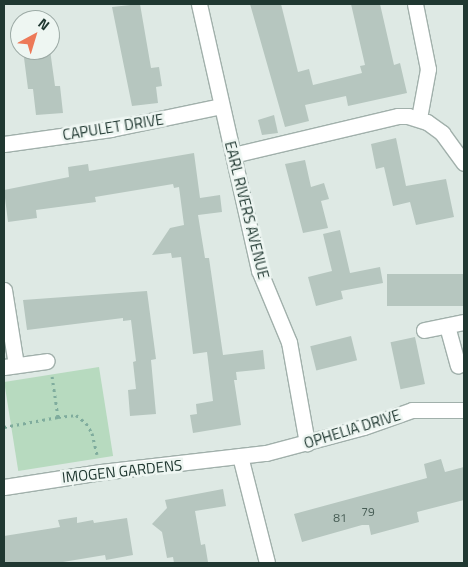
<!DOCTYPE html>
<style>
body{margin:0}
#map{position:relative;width:468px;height:567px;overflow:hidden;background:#dee9e4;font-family:"Titillium Web",sans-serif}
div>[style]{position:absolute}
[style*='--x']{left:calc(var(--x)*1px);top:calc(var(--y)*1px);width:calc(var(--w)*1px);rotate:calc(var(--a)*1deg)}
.green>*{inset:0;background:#b7dabf;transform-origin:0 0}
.building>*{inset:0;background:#b6c6bf;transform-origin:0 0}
.path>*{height:3px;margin-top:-1.5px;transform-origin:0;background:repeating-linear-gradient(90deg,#7fac9d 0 2.5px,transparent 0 6.5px)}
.roads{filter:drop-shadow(1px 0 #a1b0ab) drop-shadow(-1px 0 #a1b0ab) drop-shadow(0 1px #a1b0ab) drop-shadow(0 -1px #a1b0ab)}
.minor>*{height:15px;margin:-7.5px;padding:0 7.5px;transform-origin:7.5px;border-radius:7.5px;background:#fff}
span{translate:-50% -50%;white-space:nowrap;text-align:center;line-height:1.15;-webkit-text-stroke:5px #eef6f2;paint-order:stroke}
.number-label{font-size:12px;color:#465c54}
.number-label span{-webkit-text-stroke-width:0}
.street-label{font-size:15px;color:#203831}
.frame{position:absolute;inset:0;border:5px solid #203831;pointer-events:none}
.north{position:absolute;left:10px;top:10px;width:50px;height:50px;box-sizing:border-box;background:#eef6f2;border:1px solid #9caaa5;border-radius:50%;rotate:39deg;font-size:14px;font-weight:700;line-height:20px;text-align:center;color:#203831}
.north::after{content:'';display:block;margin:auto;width:18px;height:22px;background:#ed7958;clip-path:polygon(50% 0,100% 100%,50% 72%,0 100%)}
</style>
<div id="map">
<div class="green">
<i style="left:99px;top:367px;width:90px;height:96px;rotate:81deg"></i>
</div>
<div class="building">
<i style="clip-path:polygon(140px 4px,151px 68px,159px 67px,162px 86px,156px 87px,158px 103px,132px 106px,112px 7px)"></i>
<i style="clip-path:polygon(250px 4px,281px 4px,298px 72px,309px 69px,313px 85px,362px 73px,360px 66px,365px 65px,351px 4px,380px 4px,394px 65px,400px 63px,407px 93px,348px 106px,346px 96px,305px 105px,309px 121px,285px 127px)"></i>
<i style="clip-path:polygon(23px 50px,50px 50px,55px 86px,60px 86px,63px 113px,36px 115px,33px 89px,28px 89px)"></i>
<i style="clip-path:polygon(274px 115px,278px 133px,262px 135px,258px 120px)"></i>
<i style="clip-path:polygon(396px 138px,406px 186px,446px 179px,454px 217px,416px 225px,410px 202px,393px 206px,384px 167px,376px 169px,371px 144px)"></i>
<i style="clip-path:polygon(194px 153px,200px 198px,220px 195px,222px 212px,198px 215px,205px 258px,209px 258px,223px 355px,263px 350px,265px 369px,236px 372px,237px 380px,234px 380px,241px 425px,193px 433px,190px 415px,197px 414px,196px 404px,213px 401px,207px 352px,193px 354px,181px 257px,172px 258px,171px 253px,152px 255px,170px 228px,184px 225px,179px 187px,174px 188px,173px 184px,95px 197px,96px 202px,36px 210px,37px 218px,8px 222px,4px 190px,69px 177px,68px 167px,88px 164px,89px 171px)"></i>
<i style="clip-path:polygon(305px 160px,311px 187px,324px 183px,329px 199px,321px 201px,328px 228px,303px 233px,285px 164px)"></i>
<i style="clip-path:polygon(340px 230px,350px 273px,380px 267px,383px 283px,341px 291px,343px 299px,316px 306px,308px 277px,332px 271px,323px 234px)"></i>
<i style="left:464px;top:274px;width:32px;height:77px;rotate:90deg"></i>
<i style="clip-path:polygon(147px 291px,156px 359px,151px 360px,156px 414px,130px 416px,128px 390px,136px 389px,133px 362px,136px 361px,131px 320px,123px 321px,123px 318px,27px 330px,23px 300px)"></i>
<i style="left:351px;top:336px;width:25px;height:42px;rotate:76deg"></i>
<i style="left:415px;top:337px;width:48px;height:25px;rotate:78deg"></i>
<i style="clip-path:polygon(441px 459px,445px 472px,464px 467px,464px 500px,417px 512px,419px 522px,371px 535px,369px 525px,362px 525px,302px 542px,294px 514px,427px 478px,424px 464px)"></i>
<i style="clip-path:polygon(223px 489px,226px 506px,195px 511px,201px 545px,205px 544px,208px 562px,174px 563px,173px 557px,167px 558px,162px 532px,152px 524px,167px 508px,165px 500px)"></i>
<i style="clip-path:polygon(77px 517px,77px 523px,93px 520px,94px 523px,127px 518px,133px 555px,106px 560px,105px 555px,57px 563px,4px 563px,4px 536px,60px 527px,58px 520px)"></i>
</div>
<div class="path">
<i style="--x:58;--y:417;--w:18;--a:-6"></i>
<i style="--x:76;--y:415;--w:13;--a:39"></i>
<i style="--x:86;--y:423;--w:12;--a:59"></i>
<i style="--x:92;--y:433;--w:22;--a:77"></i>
<i style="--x:4;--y:427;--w:55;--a:-10.5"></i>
<i style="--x:58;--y:417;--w:41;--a:-98.3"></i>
</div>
<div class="roads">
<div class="minor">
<i style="--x:199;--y:4;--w:273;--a:77.3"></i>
<i style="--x:259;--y:270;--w:78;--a:67.4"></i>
<i style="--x:289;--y:342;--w:103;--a:79.9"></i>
<i style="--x:415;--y:4;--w:66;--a:78.7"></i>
<i style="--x:428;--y:69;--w:50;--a:100.4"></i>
<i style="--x:4;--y:144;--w:108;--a:-8"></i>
<i style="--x:111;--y:129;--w:112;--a:-11.8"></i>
<i style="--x:233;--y:155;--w:170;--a:-13.3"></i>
<i style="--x:398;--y:116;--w:10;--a:0"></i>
<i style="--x:408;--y:116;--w:20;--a:18"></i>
<i style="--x:427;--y:122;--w:19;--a:36"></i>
<i style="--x:442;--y:133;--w:37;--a:54"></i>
<i style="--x:4;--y:290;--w:76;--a:80.9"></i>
<i style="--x:447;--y:326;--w:41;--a:74.6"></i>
<i style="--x:424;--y:330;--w:41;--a:-11.3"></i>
<i style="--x:4;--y:367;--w:43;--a:-7.9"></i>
<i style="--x:240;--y:456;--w:110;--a:75.8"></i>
<i style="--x:4;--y:487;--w:98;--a:-8.8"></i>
<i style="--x:101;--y:472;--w:166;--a:-6.6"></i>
<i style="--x:266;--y:453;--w:101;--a:-14.9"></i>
<i style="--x:364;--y:427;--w:51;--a:-19.5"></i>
<i style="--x:412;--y:410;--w:52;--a:0"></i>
</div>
</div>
<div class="number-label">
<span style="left:368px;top:512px">79</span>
<span style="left:340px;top:518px">81</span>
</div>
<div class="street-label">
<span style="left:113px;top:127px;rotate:-9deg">CAPULET DRIVE</span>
<span style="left:247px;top:210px;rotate:76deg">EARL RIVERS AVENUE</span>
<span style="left:352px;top:429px;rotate:-17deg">OPHELIA DRIVE</span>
<span style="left:122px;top:471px;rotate:-6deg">IMOGEN GARDENS</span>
</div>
<div class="frame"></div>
<div class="north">N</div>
</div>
